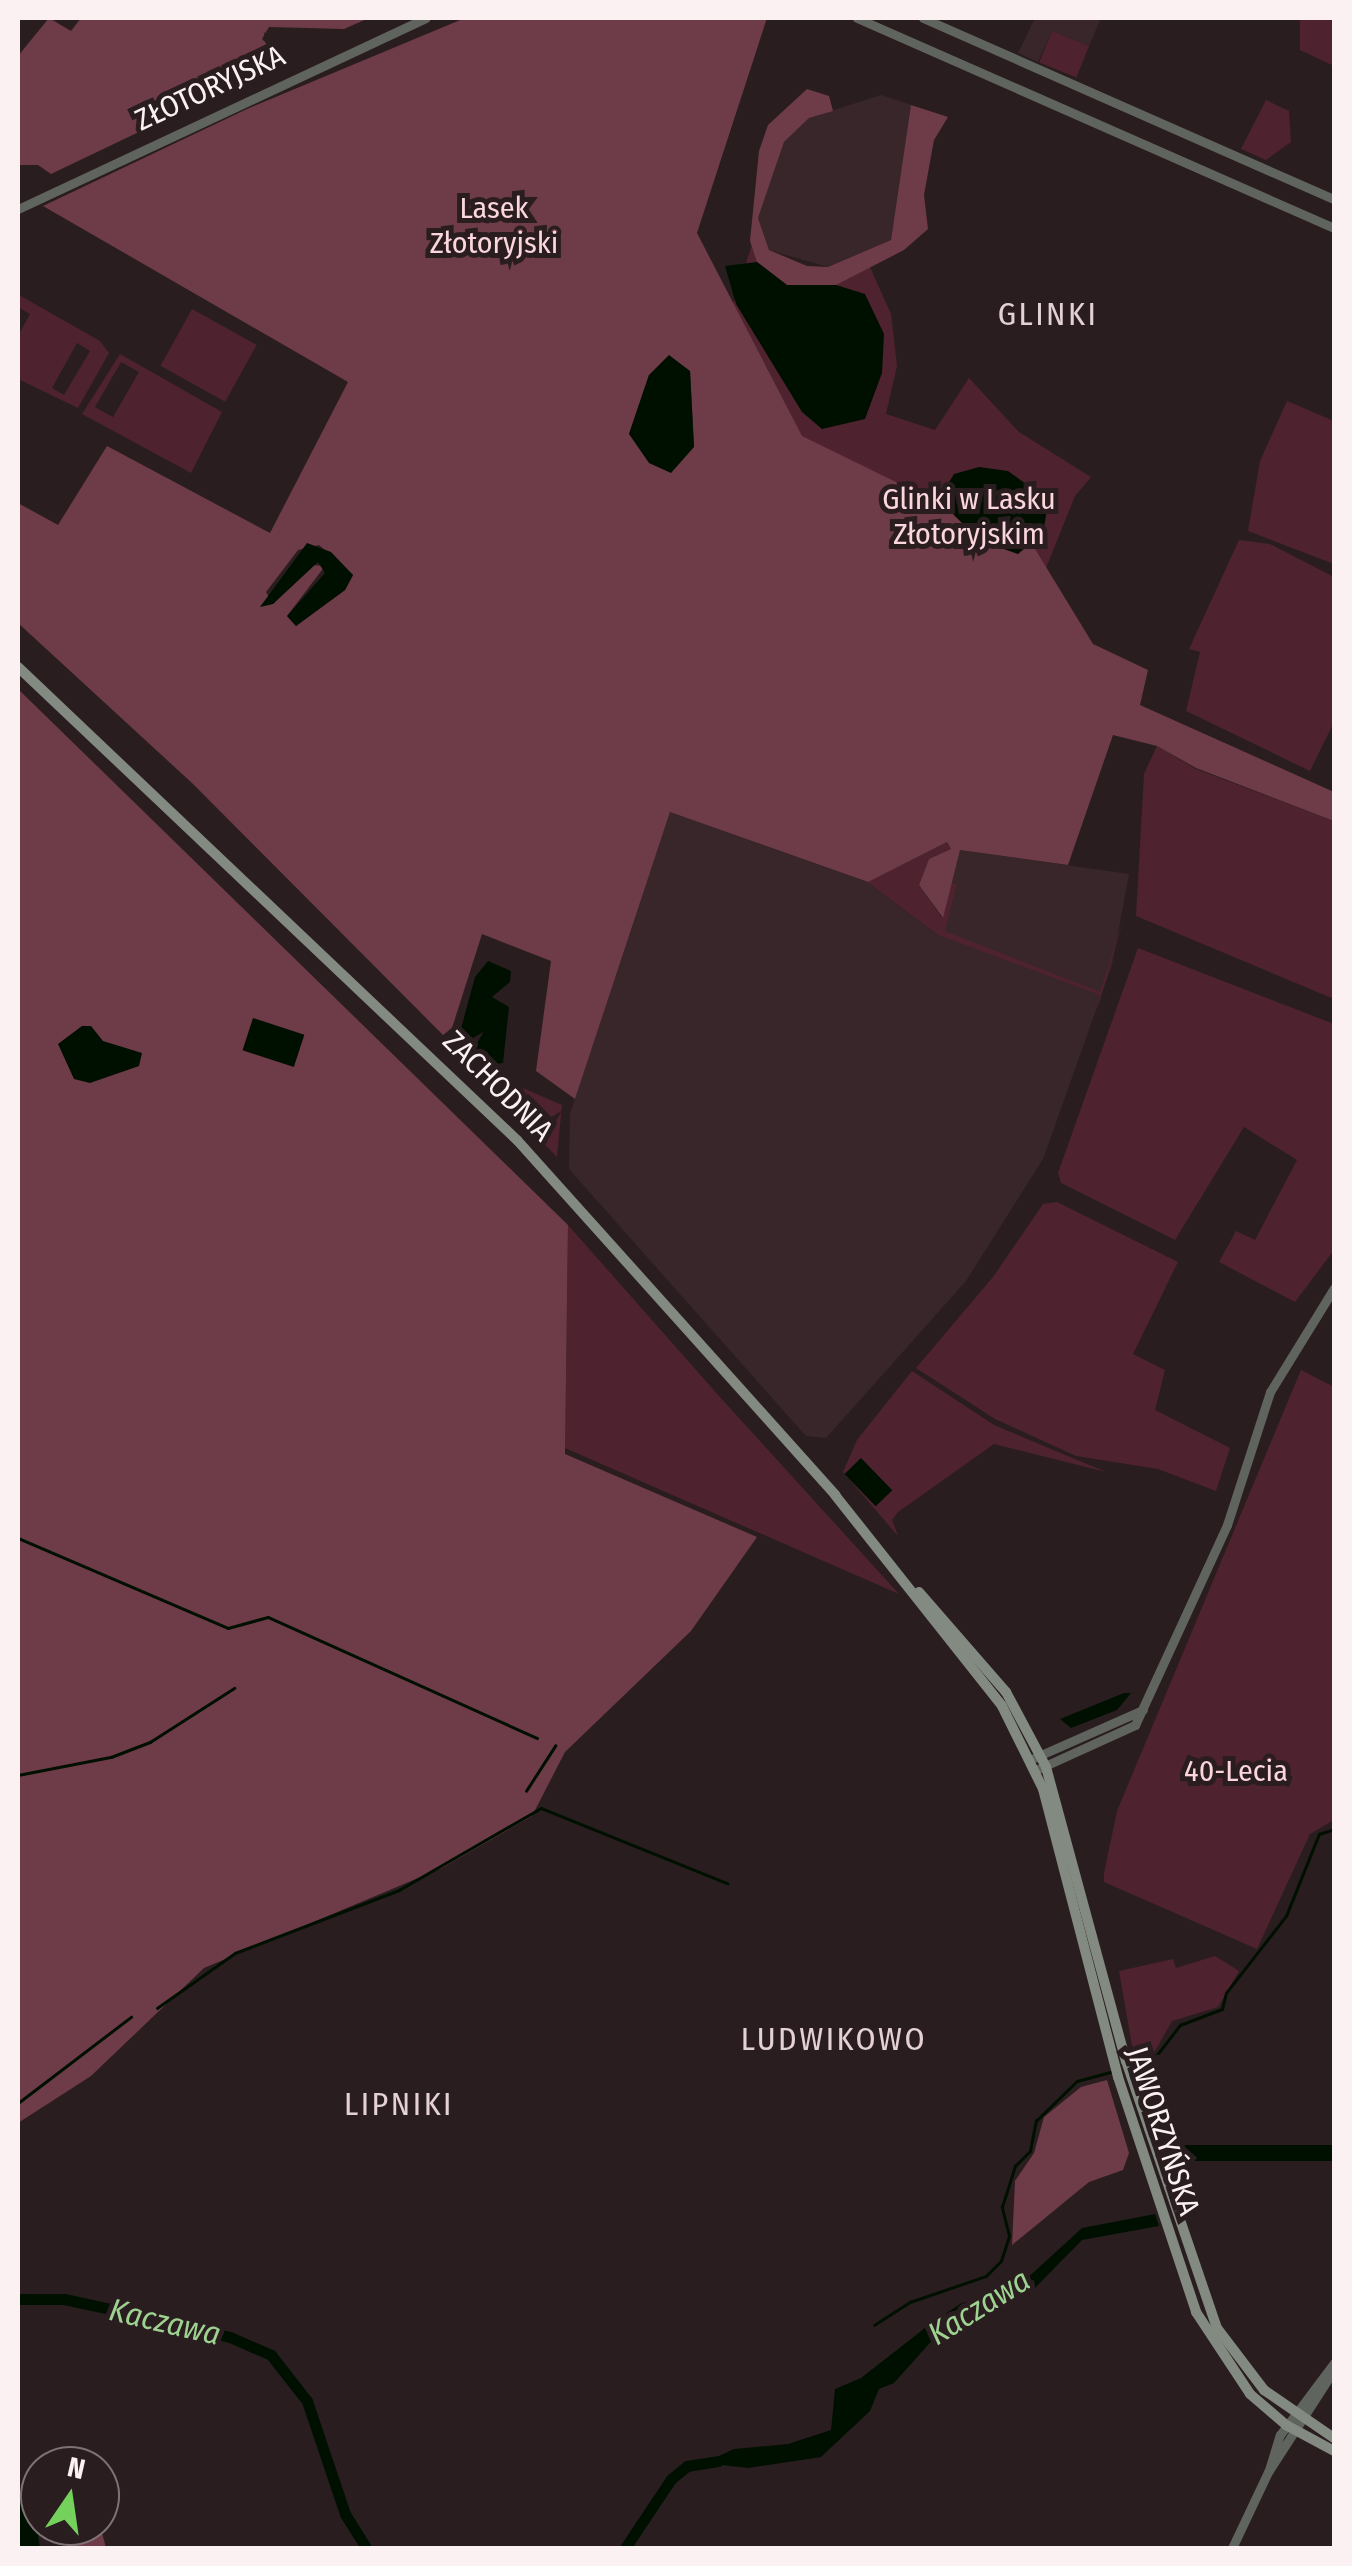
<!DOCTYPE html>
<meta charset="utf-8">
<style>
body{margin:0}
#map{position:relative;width:1352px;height:2566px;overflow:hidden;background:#2a1d20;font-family:"Fira Sans Condensed",sans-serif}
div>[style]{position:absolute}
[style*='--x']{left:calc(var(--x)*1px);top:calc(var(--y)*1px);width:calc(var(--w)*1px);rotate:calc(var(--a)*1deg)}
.built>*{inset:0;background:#39262a}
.green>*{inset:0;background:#4e222f;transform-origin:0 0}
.forest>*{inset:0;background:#6e3b49}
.water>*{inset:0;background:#001000;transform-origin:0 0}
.stream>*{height:2.5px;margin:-1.25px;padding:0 1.25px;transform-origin:1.25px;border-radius:1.25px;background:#001000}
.river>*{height:11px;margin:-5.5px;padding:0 5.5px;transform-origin:5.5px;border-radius:5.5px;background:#001000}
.tertiary>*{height:9px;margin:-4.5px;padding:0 4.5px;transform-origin:4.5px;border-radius:4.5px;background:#60645f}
.secondary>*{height:10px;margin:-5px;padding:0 5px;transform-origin:5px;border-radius:5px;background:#838a82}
span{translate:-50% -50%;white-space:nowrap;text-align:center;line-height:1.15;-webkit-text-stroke:10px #2a1d20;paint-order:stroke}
.street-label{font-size:30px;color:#fbf1f3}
.park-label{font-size:30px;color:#fbd6de}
.neighbourhood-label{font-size:32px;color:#e4d1d5;letter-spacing:2.5px}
.water-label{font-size:32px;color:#9dd291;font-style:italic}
.frame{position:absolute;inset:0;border:20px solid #fbf1f3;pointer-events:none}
.north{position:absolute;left:20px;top:2446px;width:100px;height:100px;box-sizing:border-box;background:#2a1d20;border:2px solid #7e7274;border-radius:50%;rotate:13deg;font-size:28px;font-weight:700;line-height:40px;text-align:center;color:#fbf1f3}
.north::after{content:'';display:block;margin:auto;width:35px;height:45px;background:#74d25c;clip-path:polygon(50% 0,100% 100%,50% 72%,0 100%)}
</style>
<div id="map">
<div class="built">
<i style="clip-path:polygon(1035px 18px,1101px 18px,1089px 46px,1052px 31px,1038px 62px,1018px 53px)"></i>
<i style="clip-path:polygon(881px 95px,911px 105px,891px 240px,828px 267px,769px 250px,758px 218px,784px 142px,809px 118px)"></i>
<i style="clip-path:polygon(670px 812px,867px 882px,938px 935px,960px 850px,1129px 874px,1112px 965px,1043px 1159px,966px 1281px,826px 1438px,806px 1436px,569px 1169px,570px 1114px)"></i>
</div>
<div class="green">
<i style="clip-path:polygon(1300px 18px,1334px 18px,1334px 66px,1300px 50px)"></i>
<i style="left:1052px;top:31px;width:40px;height:34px;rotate:22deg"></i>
<i style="clip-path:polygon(1266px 100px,1289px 111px,1291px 142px,1266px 160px,1241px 149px)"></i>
<i style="clip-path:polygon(754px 238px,780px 272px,813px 278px,865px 256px,891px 314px,897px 366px,886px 414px,935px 430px,969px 378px,1019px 432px,1091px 477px,1075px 496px,1044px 573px,1105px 677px,1149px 701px,849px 569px,767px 368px,751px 345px,724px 333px)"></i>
<i style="clip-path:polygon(evenodd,19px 295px,100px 341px,109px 353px,78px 408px,18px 379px,18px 336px,30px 314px,18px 307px,19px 295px,77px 343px,90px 351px,64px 395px,52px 388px,77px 343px)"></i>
<i style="left:192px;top:309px;width:74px;height:65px;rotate:29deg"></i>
<i style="clip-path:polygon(evenodd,120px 354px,222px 412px,191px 473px,82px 414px,120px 354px,121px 362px,139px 372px,113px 417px,95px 407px,121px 362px)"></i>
<i style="clip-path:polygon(1287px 401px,1334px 421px,1334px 564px,1248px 531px,1260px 461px)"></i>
<i style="clip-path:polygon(1239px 540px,1270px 544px,1334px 577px,1334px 722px,1310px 771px,1186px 711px,1200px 652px,1189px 649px)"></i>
<i style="clip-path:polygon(1157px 746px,1196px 769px,1334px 821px,1334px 999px,1136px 916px,1144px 774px)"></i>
<i style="clip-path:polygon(947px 842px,951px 849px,929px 859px,919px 885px,942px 918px,951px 883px,957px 884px,945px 931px,1100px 992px,1125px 914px,1097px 1010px,1100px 995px,938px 935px,867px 882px)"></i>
<i style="clip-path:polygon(1138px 948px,1334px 1024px,1334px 1250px,1295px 1302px,1219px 1262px,1236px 1231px,1255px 1240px,1297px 1160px,1244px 1127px,1175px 1240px,1061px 1183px,1058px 1173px)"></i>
<i style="clip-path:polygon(464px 1063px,562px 1105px,557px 1157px)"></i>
<i style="clip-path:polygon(1057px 1202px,1178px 1262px,1133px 1354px,1165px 1370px,1155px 1410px,1230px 1448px,1216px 1491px,1158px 1469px,1076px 1456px,995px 1419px,916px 1368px,993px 1277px,1043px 1204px)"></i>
<i style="clip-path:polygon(568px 1225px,719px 1396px,899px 1594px,565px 1448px)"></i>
<i style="clip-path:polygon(1301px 1370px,1334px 1387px,1334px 1820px,1310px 1834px,1257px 1949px,1104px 1882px,1104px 1873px,1117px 1811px)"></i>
<i style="clip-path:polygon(912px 1371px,994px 1425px,1106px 1472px,994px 1444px,898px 1512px,892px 1520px,898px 1536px,843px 1472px,857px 1440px)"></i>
<i style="clip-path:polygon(1215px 1956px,1239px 1971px,1218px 2007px,1172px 2021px,1155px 2051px,1135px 2063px,1119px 1971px,1173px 1959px,1176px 1968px)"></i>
</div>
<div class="forest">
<i style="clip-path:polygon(49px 18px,71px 31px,81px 18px,369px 18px,344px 29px,269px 27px,262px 39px,285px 62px,51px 174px,38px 165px,18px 165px,18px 56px)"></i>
<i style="clip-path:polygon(evenodd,465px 18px,767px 18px,697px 233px,802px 436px,945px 506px,979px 540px,1018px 554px,1032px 544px,1093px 644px,1148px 670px,1140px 705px,1334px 792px,1334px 821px,1196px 768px,1157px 746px,1113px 735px,1068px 865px,960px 850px,943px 918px,919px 885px,929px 859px,951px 849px,947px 842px,868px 882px,670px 812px,575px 1099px,536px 1071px,551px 961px,482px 934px,452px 1028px,443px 1035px,192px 783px,18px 623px,18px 503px,58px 525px,107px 446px,270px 533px,348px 382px,43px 206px,247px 109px,465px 18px,690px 371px,694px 447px,629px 434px,649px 375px,690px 371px,465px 18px,319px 545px,353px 575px,345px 590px,296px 626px,287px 616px,325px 566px,310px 565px,273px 604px,266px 592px,298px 550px,319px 545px)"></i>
<i style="clip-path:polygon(807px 89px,829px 96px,833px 111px,809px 118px,784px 142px,758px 218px,769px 250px,807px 266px,828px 267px,891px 240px,911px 105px,948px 117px,934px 140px,924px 195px,928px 229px,904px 250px,836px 285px,787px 285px,757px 262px,750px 241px,759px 151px,768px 125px)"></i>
<i style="clip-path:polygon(18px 689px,568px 1225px,565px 1454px,757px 1537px,691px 1631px,565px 1752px,532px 1816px,442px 1868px,204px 1968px,91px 2076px,18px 2123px)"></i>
<i style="clip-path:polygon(1107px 2080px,1129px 2153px,1123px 2170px,1089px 2182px,1012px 2245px,1015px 2181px,1034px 2153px,1044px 2117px,1081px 2087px)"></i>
<i style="clip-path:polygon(100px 2525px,106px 2548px,68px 2548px,56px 2526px)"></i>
</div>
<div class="water">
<i style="clip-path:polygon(757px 262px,787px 285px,836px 285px,865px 294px,884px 334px,882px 373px,865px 419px,822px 429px,802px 412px,736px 304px,725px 266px)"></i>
<i style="clip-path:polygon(669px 355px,690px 371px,694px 447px,671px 473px,649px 463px,629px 434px,649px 375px)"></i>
<i style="clip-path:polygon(979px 467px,1008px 471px,1033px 489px,1047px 509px,1044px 528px,1018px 554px,979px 540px,945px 506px,942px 494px,954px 474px)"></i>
<i style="clip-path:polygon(307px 543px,331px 552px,353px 575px,345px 590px,296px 626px,287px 616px,325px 573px,318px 562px,273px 604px,260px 607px)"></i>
<i style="clip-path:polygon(488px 961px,511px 971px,510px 982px,492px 997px,509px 1007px,503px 1063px,496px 1064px,456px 1047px,475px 977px)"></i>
<i style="left:253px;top:1018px;width:54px;height:34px;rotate:18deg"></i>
<i style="clip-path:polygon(82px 1026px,91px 1026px,103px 1041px,142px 1053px,139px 1066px,90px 1083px,74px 1079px,58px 1044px)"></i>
<i style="left:861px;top:1458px;width:45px;height:23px;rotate:46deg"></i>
<i style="clip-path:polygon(1124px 1693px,1131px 1693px,1117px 1710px,1071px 1728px,1060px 1719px)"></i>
<i style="left:1334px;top:2145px;width:16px;height:165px;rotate:90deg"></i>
<i style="clip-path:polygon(1155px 2214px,1159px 2226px,1082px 2240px,1028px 2295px,968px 2312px,945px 2326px,894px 2383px,879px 2389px,870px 2411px,821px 2457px,748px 2468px,704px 2463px,734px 2449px,788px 2444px,831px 2430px,835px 2389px,861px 2378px,930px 2324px,960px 2304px,1023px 2282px,1082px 2228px)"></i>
<i style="clip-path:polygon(30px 2482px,40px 2548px,18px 2548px,18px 2494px)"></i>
</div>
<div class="stream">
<i style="--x:18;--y:1538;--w:228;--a:23.2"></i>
<i style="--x:228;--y:1628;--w:41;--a:-15.4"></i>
<i style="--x:268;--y:1617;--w:295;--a:24.2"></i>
<i style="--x:18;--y:1775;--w:95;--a:-11"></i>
<i style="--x:111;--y:1757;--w:42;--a:-21"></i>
<i style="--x:150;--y:1742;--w:100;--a:-32.7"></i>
<i style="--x:526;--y:1791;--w:54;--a:-57.2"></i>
<i style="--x:157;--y:2008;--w:95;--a:-35.2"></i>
<i style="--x:235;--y:1953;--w:176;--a:-21"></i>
<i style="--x:399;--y:1890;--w:164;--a:-30"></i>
<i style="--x:541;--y:1808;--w:201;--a:22"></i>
<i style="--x:1133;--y:2071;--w:13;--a:-9"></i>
<i style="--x:1146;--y:2069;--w:56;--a:-52.3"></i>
<i style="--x:1180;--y:2025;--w:45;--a:-20.9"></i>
<i style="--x:1222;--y:2009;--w:16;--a:-76"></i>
<i style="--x:1226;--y:1993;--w:98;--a:-52.1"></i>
<i style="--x:1286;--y:1916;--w:88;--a:-68.1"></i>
<i style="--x:1319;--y:1834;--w:16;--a:-18"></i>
<i style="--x:18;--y:2103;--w:142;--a:-37.3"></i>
<i style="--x:874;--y:2325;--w:43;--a:-32.6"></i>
<i style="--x:910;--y:2302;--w:80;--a:-18.9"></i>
<i style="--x:986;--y:2276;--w:21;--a:-45"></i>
<i style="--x:1001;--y:2261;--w:26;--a:-72"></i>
<i style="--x:1009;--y:2236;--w:30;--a:-104"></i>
<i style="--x:1002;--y:2207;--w:43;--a:-72.4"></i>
<i style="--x:1015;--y:2166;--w:21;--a:-45"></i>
<i style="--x:1030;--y:2151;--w:31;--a:-79"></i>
<i style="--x:1036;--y:2121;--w:57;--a:-44.3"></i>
<i style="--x:1077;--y:2081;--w:39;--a:-15"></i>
</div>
<div class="river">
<i style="--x:18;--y:2299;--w:46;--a:0"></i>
<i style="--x:64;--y:2299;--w:72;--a:12.1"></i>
<i style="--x:134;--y:2314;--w:99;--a:13.5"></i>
<i style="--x:230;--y:2337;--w:45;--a:23.7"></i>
<i style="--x:271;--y:2355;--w:58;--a:52"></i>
<i style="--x:307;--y:2401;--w:119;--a:71.4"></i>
<i style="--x:345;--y:2514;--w:40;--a:58"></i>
<i style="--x:625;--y:2548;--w:83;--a:-56.3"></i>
<i style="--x:671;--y:2479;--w:21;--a:-39"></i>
<i style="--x:687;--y:2466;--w:31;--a:-9"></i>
</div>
<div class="tertiary">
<i style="--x:857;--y:18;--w:521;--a:23.76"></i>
<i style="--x:923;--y:18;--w:449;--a:23.8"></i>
<i style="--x:18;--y:209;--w:450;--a:-25.1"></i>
<i style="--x:1034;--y:1758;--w:119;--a:-23.8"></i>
<i style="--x:1036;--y:1770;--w:109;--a:-24.4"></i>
<i style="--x:1135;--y:1725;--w:220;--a:-65.3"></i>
<i style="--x:1227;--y:1525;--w:140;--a:-72.1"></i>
<i style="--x:1270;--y:1392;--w:122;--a:-58.4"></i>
<i style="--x:1269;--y:2470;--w:37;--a:-73"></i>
<i style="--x:1280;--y:2435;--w:90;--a:-53.1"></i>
<i style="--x:1232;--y:2548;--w:84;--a:-64.7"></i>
<i style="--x:1268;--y:2472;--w:121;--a:-57.1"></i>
</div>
<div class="secondary">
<i style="--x:18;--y:667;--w:688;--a:43.47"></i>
<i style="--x:517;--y:1140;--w:477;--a:48.1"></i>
<i style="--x:835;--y:1495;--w:269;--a:51.6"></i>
<i style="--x:1002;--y:1706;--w:93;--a:63.7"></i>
<i style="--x:1043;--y:1789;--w:298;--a:75.4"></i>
<i style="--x:1118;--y:2077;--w:248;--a:71.6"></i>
<i style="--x:1196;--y:2312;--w:98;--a:56.6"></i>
<i style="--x:1250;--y:2394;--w:48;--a:40.7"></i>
<i style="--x:1286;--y:2425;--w:55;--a:28.4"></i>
<i style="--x:919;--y:1592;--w:133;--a:49"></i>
<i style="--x:1006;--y:1692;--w:85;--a:61.9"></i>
<i style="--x:1046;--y:1767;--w:305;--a:74.8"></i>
<i style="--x:1126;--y:2061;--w:282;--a:71.2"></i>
<i style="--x:1217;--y:2328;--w:78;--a:52.8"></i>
<i style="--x:1264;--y:2390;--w:85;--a:34.4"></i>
</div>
<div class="street-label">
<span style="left:210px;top:88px;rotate:-25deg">ZŁOTORYJSKA</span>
<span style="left:498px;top:1086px;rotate:45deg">ZACHODNIA</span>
<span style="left:1163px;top:2131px;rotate:72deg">JAWORZYŃSKA</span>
</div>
<div class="park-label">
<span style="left:494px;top:225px">Lasek<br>Złotoryjski</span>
<span style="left:969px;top:516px">Glinki w Lasku<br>Złotoryjskim</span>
<span style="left:1236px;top:1771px">40-Lecia</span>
</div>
<div class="neighbourhood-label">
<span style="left:1048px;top:314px">GLINKI</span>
<span style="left:834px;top:2039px">LUDWIKOWO</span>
<span style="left:399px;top:2104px">LIPNIKI</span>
</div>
<div class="water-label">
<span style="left:979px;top:2307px;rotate:-32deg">Kaczawa</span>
<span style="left:165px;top:2322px;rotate:13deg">Kaczawa</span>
</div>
<div class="frame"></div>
<div class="north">N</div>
</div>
